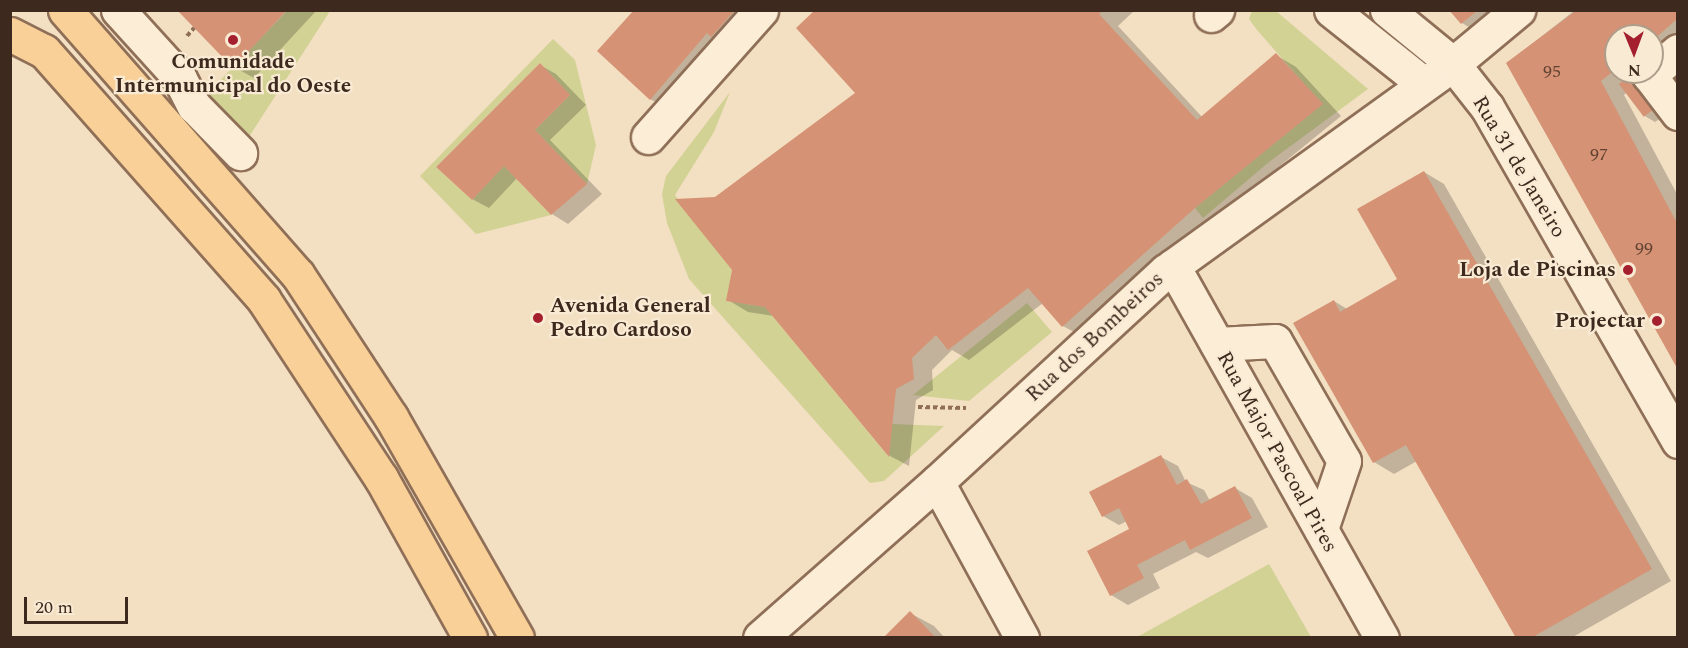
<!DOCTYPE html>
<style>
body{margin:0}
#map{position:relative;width:1688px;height:648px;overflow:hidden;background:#f3dfc2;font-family:Spectral,serif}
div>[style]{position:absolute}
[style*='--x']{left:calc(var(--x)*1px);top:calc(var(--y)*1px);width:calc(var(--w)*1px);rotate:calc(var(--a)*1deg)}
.green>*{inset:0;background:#d2d295}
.shadow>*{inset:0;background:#0003}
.building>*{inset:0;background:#d59274;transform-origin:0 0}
.path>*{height:4px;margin-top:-2px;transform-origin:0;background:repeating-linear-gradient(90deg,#8f6f57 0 4.5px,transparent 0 7.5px)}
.roads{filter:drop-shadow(2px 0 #8f6f57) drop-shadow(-2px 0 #8f6f57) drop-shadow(0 2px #8f6f57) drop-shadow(0 -2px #8f6f57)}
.minor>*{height:33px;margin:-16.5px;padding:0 16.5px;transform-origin:16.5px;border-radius:16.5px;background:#fcedd7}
.major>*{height:33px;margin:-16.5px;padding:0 16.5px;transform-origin:16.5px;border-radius:16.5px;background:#f9d097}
.dots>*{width:16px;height:16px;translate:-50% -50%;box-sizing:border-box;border:3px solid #f9ead3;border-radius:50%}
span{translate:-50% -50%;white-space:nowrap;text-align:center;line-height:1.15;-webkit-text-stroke:4.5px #f9ead3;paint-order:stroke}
.number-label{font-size:18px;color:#634333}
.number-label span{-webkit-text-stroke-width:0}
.poi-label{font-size:21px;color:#3d291d;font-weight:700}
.right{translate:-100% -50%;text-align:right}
.left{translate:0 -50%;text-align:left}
.street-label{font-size:21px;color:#3d291d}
.frame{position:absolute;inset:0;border:12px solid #3d291d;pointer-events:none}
.north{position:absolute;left:1604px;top:24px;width:60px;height:60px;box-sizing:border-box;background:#f9ead3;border:2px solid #ae9d8a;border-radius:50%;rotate:179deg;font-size:16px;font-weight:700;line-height:24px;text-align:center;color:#3d291d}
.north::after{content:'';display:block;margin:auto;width:21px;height:27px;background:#a5202f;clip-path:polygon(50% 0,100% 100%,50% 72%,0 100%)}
.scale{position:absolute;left:24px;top:597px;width:104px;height:27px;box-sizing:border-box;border:3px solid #3d291d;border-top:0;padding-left:8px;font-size:18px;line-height:21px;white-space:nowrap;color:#3d291d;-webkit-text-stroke:4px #f9ead3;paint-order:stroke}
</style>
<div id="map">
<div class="green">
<i style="clip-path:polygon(287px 11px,330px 11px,247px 140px,205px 96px)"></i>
<i style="clip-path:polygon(1252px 11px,1276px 11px,1368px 89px,1269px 162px,1203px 218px,1195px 208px,1322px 104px,1257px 30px,1249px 19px)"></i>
<i style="clip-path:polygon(553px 39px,575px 60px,596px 145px,587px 184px,535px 130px,570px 95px,540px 63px,436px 167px,472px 200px,504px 166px,551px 215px,476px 234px,420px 176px)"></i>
<i style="clip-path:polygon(730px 92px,714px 132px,675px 195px,732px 270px,727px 301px,765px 307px,888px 456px,892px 424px,944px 426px,884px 481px,870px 483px,689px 279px,667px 223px,662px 194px,666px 176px)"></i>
<i style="clip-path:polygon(1027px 303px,1052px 332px,969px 401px,913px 395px)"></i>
<i style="clip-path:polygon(1269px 564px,1311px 637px,1137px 637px)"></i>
</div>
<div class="shadow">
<i style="clip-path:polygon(179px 10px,317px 10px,254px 78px,234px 67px)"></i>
<i style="clip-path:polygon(636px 10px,770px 10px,674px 112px,650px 99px)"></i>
<i style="clip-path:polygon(818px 10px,1135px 10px,1118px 26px,1203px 118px,1276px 55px,1296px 67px,1341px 116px,1215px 219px,1083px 337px,1063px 326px,1043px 303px,969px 360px,952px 350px,932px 370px,933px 390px,916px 400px,909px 466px,890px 456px,774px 316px,748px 312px,728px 300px,734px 269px,716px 198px,857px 93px)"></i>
<i style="clip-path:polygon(1451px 10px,1498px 10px,1484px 36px,1462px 23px)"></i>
<i style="clip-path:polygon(1575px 10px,1678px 10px,1678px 50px,1652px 71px,1652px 36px,1616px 36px,1616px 72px,1651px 72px,1670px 112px,1655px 122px,1643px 115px,1627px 92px,1624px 95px,1678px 196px,1678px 360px,1508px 63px)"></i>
<i style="clip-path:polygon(540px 65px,556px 74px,586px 105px,550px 140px,602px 194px,568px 224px,552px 214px,517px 178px,489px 208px,472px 199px)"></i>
<i style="clip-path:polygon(1424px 172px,1444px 184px,1671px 581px,1571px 638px,1518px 638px,1417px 461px,1394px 474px,1374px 462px,1334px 301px,1347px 309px,1399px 279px)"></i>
<i style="clip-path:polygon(1161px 457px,1178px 466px,1186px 482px,1204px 490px,1210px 501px,1235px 488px,1252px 498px,1268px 527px,1208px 558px,1196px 552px,1153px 574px,1160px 588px,1128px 605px,1111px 595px,1131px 530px,1127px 521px,1119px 525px,1103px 516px)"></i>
<i style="clip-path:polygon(910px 613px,934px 626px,945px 638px,885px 638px)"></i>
</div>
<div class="building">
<i style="clip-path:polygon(177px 10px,287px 10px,233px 68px)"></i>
<i style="clip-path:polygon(634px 10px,735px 10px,711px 37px,707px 33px,650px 100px,597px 51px)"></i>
<i style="clip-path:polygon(815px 10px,1103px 10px,1099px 14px,1197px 120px,1276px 53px,1323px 104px,1195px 208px,1062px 327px,1028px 288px,948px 350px,936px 335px,912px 358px,914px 379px,896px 389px,889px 457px,765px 307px,726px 301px,732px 270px,675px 199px,715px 197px,855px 93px,796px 28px)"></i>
<i style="clip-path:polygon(1449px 10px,1478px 10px,1461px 24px)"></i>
<i style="clip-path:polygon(1577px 10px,1677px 10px,1677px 19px,1652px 41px,1652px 36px,1616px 36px,1616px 69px,1601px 81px,1677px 223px,1677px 368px,1506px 63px)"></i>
<i style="clip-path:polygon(540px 63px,570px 95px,535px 130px,587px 184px,551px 215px,504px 166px,472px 200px,436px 167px)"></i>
<i style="left:1635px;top:72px;width:41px;height:20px;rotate:53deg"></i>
<i style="clip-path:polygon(1424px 171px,1652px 569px,1531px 638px,1516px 638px,1406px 445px,1373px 463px,1293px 323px,1334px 300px,1340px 312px,1397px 279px,1357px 209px)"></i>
<i style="clip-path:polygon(1161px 455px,1177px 485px,1187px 479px,1201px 504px,1235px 486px,1252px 518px,1190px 550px,1185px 540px,1137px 565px,1144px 578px,1110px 596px,1087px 551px,1129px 529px,1119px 508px,1102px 517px,1089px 492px)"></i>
<i style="clip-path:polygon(910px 611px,936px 638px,883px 638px)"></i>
</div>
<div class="path">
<i style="--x:187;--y:36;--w:11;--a:-49"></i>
<i style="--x:918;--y:407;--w:48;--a:1.2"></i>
</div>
<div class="roads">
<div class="minor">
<i style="--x:118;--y:10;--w:91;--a:47.7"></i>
<i style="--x:179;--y:77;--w:33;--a:63"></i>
<i style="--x:194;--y:106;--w:66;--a:45.6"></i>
<i style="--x:1331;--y:10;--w:119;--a:38.5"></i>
<i style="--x:1387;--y:10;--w:85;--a:39.3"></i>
<i style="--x:1453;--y:64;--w:55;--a:51.7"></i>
<i style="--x:1487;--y:107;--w:385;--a:60.2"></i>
<i style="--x:1211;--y:15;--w:8;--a:-40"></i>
<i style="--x:1678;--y:51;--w:38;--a:140"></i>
<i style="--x:1649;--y:75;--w:48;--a:52.7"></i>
<i style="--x:648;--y:137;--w:170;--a:-48.3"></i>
<i style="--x:1173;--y:266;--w:427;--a:60.7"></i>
<i style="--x:1217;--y:344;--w:58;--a:-3"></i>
<i style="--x:1275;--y:341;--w:138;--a:60.1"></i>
<i style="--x:1344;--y:461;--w:72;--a:108.7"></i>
<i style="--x:937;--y:482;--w:178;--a:61.4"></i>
<i style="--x:760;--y:638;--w:236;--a:-41.4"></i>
<i style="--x:937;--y:482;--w:311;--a:-42.7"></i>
<i style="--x:1166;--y:271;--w:354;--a:-35.8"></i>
<i style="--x:1453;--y:64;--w:85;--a:-39.7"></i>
</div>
<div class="major">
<i style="--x:65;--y:10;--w:353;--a:48.7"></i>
<i style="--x:298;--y:275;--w:170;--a:56.8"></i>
<i style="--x:391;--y:417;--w:254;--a:60.3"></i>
<i style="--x:10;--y:34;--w:38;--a:27"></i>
<i style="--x:44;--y:51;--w:332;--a:48.5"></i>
<i style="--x:264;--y:300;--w:213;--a:56.7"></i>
<i style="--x:381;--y:478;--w:183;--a:60.9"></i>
</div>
</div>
<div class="dots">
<i style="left:233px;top:40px;background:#a5202f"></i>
<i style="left:1628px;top:270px;background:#a5202f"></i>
<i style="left:538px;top:318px;background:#a5202f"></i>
<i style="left:1657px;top:321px;background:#a5202f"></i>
</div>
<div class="number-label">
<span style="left:1552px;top:72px">95</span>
<span style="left:1599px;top:155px">97</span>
<span style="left:1644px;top:249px">99</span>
</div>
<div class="poi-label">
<span style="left:233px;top:74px">Comunidade<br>Intermunicipal do Oeste</span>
<span class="right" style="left:1616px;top:270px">Loja de Piscinas</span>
<span class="left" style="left:550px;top:318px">Avenida General<br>Pedro Cardoso</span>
<span class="right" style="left:1645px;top:321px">Projectar</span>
</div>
<div class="street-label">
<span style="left:1519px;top:167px;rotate:59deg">Rua 31 de Janeiro</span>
<span style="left:1095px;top:337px;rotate:-43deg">Rua dos Bombeiros</span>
<span style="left:1277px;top:452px;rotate:61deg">Rua Major Pascoal Pires</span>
</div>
<div class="frame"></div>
<div class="north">N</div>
<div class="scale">20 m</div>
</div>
